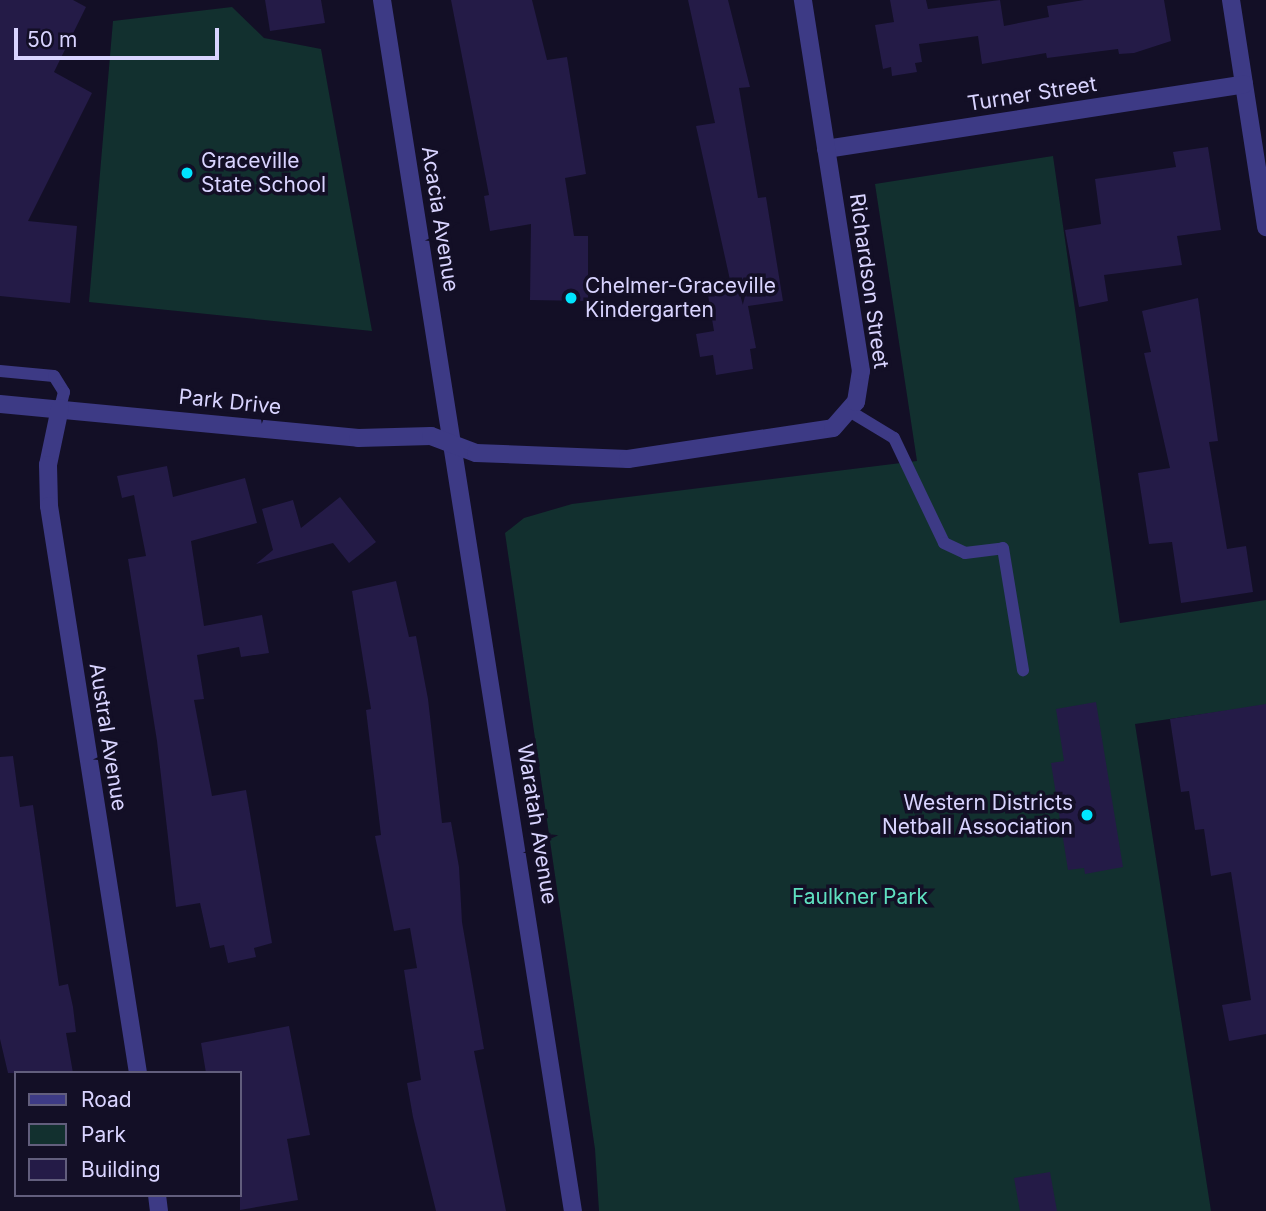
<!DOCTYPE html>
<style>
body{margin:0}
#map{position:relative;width:1266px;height:1211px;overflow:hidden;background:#130f26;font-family:Inter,sans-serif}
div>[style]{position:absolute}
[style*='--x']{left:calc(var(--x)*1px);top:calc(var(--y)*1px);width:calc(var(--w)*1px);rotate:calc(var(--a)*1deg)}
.green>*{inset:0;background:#12302f}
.building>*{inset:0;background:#241b47}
.service>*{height:12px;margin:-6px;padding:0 6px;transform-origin:6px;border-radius:6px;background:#3d3a85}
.minor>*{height:18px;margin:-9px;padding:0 9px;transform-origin:9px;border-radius:9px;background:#3d3a85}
.dots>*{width:19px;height:19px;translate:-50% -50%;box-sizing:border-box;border:4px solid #130f26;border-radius:50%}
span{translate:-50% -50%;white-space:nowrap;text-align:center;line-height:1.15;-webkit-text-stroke:7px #130f26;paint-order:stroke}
.street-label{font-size:21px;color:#d9d4ff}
.poi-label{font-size:21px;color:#d9d4ff}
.left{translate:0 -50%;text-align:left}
.right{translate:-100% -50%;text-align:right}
.park-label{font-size:21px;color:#5fe0c0}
.legend{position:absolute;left:14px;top:1071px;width:228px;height:126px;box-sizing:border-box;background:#130f26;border:2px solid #625e7d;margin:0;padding:9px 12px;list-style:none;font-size:21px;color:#d9d4ff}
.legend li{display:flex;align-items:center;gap:14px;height:35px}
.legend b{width:35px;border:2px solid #625e7d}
.scale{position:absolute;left:14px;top:28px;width:205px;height:32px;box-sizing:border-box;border:4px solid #d9d4ff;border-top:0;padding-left:9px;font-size:21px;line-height:24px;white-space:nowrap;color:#d9d4ff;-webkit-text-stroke:5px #130f26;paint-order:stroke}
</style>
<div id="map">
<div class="green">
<i style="clip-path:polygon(232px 7px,264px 38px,321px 49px,372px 331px,89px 302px,113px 21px)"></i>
<i style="clip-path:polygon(1053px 156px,1120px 623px,1266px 600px,1266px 705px,1135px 724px,1211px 1211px,599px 1211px,595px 1149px,505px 533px,524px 518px,572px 504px,917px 461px,875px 184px)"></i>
</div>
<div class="building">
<i style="clip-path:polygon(0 0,73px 0,86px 7px,54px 72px,92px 93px,28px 221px,77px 226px,70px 303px,0 296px)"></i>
<i style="clip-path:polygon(265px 0,321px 0,325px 23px,270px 31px)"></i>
<i style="clip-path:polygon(451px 0,532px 0,547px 60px,567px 57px,586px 174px,565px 178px,574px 236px,588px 236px,588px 301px,530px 300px,531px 224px,490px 231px,484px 196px,489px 195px)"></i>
<i style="clip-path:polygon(688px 0,728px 0,750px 87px,739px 88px,758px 198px,766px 197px,783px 301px,748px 306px,756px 348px,750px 349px,753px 369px,716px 375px,713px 355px,700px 357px,696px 334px,714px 331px,706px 283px,730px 280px,696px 126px,715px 123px)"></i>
<i style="clip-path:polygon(890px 0,926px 0,928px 9px,1000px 0,1004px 26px,1049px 17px,1047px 6px,1084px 0,1164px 0,1171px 41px,1134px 53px,1119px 54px,1118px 49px,1047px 58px,1046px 53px,982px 64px,978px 36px,919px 44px,922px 62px,915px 63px,917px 72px,892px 76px,891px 67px,883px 69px,875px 25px,894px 22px)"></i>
<i style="clip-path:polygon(1208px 147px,1221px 230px,1177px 236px,1182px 265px,1104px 275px,1108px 301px,1079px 307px,1065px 230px,1101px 224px,1095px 179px,1176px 167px,1173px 152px)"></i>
<i style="clip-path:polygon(1198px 298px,1218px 441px,1209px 442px,1227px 549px,1246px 546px,1253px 592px,1181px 603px,1172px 542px,1149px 544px,1138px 473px,1170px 468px,1144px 353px,1151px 352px,1142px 311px)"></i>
<i style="clip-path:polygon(167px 466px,173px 497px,245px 478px,257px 523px,191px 541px,204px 626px,262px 615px,269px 653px,241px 657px,239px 647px,197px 655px,204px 699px,194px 700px,212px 796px,246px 790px,272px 943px,254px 948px,256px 957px,228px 963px,224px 945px,210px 948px,200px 903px,176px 907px,157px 741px,128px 559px,146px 556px,134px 495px,122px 498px,117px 476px)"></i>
<i style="clip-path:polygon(340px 497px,376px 542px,349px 563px,333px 543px,256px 564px,273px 550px,262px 509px,293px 500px,301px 528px)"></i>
<i style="clip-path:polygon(396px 581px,409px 637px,416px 636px,428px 699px,442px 823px,451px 822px,459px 867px,462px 922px,484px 1049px,474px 1051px,506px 1211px,436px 1211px,413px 1117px,407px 1083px,421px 1080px,404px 970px,417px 968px,410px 928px,394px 931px,375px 836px,381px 835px,366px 710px,371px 709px,352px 591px)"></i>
<i style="clip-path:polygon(1096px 702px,1123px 867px,1085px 874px,1084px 868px,1068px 870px,1051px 763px,1064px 761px,1056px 709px)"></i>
<i style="clip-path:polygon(1266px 704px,1266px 1034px,1229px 1041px,1222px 1005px,1251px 1000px,1231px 872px,1211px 876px,1204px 829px,1195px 830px,1189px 791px,1181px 792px,1170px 719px)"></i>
<i style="clip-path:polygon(13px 756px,20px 807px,33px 805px,59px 986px,68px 984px,73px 1007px,76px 1032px,66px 1033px,73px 1073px,8px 1073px,0 1039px,0 757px)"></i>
<i style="clip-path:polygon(289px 1026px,310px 1135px,287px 1139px,298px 1200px,240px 1210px,240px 1073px,206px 1073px,201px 1043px)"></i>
<i style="clip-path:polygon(1050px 1172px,1057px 1211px,1020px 1211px,1014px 1178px)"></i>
</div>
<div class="service">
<i style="--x:0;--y:371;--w:54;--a:5.3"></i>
<i style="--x:54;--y:376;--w:19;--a:58"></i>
<i style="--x:64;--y:392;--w:16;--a:104"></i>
<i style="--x:851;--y:412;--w:50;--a:31.2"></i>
<i style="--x:894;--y:438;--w:116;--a:64.5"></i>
<i style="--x:944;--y:543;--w:23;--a:25"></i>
<i style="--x:965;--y:553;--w:38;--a:-7"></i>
<i style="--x:1003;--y:548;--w:124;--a:80.7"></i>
</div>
<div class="minor">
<i style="--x:382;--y:0;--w:1226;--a:81.04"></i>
<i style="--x:1231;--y:0;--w:230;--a:81.2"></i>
<i style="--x:826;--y:149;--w:423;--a:-8.8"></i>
<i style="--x:0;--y:404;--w:360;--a:5.4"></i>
<i style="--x:358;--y:438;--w:73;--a:-1.6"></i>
<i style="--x:431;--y:436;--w:48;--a:20.7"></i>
<i style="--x:476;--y:453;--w:152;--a:2.3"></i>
<i style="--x:628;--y:459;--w:207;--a:-8.6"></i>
<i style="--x:833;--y:428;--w:35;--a:-49"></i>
<i style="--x:856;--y:402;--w:31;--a:-81"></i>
<i style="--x:861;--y:371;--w:376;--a:-98.9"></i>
<i style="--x:60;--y:408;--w:58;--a:101.9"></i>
<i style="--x:48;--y:465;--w:41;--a:88.6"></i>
<i style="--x:49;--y:506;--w:574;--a:81.08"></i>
<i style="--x:157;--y:1195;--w:16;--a:83"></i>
</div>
<div class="dots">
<i style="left:187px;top:173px;background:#00e5ff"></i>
<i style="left:571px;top:298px;background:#00e5ff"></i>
<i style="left:1087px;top:815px;background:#00e5ff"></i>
</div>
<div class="street-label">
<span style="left:1032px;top:94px;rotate:-9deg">Turner Street</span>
<span style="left:440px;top:219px;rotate:81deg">Acacia Avenue</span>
<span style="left:869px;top:281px;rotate:82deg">Richardson Street</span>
<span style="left:230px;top:402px;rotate:6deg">Park Drive</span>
<span style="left:108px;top:737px;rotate:81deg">Austral Avenue</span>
<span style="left:537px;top:824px;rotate:81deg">Waratah Avenue</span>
</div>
<div class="poi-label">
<span class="left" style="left:201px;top:173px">Graceville<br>State School</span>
<span class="left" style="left:585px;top:298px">Chelmer-Graceville<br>Kindergarten</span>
<span class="right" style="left:1073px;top:815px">Western Districts<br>Netball Association</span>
</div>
<div class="park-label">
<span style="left:860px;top:897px">Faulkner Park</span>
</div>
<ul class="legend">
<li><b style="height:9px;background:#3d3a85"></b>Road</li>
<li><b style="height:19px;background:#12302f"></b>Park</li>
<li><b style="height:19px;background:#241b47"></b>Building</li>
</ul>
<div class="scale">50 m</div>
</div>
